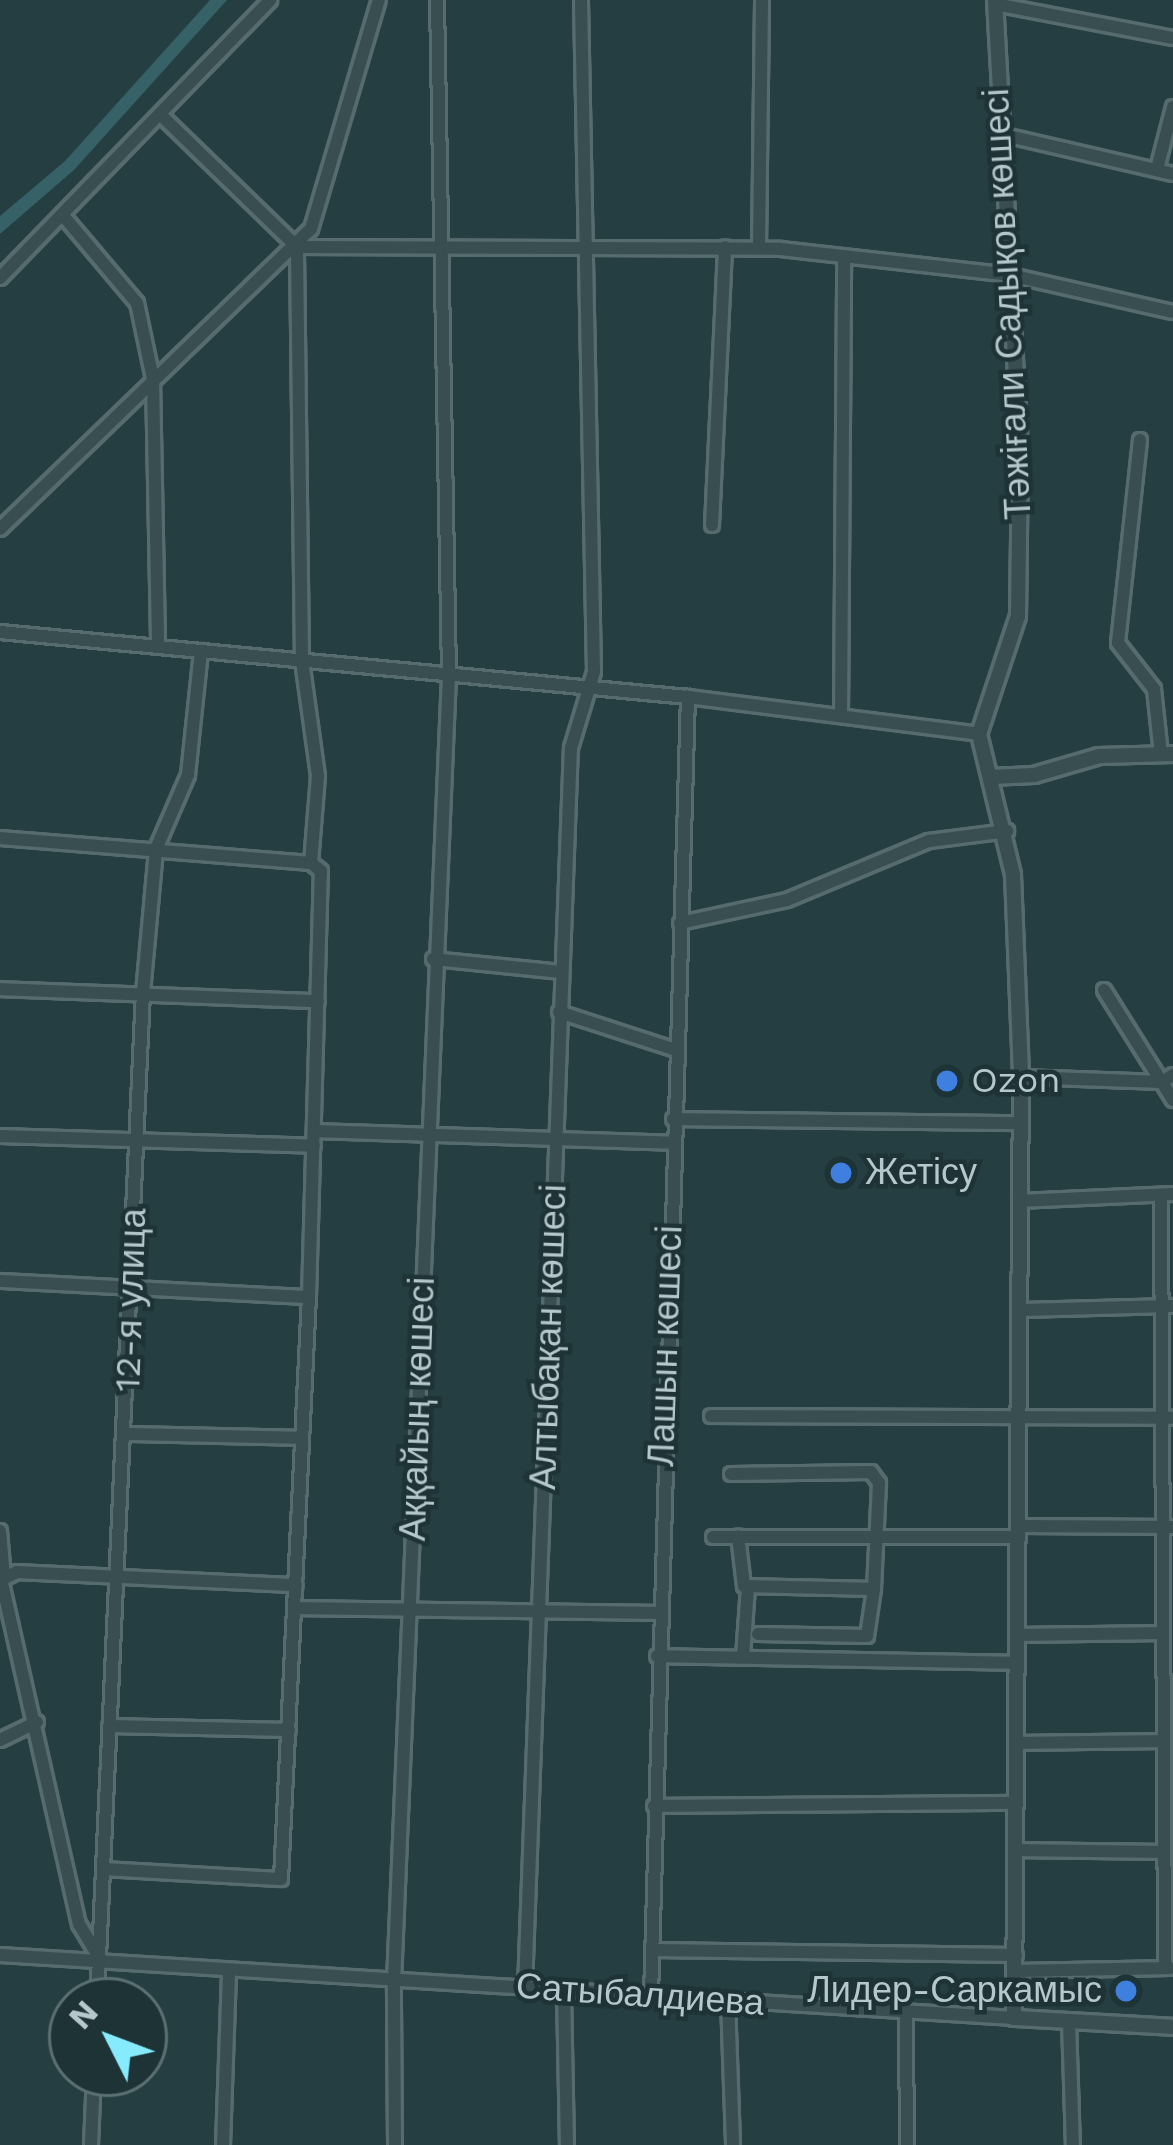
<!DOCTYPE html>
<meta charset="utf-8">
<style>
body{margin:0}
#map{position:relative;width:1173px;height:2145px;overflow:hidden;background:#243e41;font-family:"Work Sans",sans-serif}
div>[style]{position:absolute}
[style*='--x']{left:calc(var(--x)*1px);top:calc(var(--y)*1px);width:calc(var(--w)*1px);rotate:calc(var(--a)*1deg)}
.water>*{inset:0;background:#356167}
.roads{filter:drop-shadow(3px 0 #566b6e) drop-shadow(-3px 0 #566b6e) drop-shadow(0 3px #566b6e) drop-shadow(0 -3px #566b6e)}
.minor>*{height:12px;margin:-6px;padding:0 6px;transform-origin:6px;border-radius:6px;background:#384e51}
.tertiary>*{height:14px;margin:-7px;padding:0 7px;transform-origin:7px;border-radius:7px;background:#384e51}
.dots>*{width:33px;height:33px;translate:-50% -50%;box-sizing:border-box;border:6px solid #1d3336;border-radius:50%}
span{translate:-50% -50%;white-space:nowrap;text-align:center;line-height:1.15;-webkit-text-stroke:9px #1d3336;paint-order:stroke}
.street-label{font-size:36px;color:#b5c8cb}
.poi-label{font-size:36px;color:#b5c8cb}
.left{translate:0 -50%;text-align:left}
.right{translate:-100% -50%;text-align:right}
.north{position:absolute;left:48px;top:1977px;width:120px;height:120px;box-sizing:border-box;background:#1d3336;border:3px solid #5a6f72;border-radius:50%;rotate:312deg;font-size:33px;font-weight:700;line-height:48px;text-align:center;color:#b5c8cb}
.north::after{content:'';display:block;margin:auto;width:42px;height:54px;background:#87ebfe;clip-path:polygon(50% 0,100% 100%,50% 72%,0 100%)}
</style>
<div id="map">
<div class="water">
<i style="clip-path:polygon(210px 0,227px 0,74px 170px,0 234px,0 216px,65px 161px)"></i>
</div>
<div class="roads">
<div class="minor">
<i style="--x:995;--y:4;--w:181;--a:10.8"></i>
<i style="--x:1000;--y:134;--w:178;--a:13"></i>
<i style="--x:1157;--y:169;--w:64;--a:-75.5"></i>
<i style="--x:66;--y:219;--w:110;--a:49.8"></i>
<i style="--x:137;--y:303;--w:78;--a:78.1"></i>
<i style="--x:153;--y:379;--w:268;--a:88.9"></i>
<i style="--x:297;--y:247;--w:483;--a:0.2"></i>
<i style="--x:780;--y:249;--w:231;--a:6.4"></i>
<i style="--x:1010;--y:275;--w:167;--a:12.8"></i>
<i style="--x:759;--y:248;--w:248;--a:-89.3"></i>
<i style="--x:0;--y:278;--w:388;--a:-45.8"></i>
<i style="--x:1140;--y:440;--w:204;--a:96.2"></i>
<i style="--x:1118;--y:643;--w:58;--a:52"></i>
<i style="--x:1154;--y:689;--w:65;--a:83.9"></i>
<i style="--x:712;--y:525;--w:278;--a:-87.3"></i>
<i style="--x:0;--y:529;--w:432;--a:-44"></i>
<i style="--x:311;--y:229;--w:239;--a:-73.5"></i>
<i style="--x:0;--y:632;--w:691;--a:5.4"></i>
<i style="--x:688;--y:697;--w:293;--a:7.2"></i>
<i style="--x:841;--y:715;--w:456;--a:-89.6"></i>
<i style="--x:0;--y:838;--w:312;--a:4.6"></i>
<i style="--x:680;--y:923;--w:109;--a:-12.1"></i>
<i style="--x:787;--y:900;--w:154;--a:-22.6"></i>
<i style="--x:929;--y:841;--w:79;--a:-7.3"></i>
<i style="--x:433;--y:959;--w:128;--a:5.8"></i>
<i style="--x:0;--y:989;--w:318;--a:2.2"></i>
<i style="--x:1104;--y:990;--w:130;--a:57.9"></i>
<i style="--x:559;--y:1012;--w:123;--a:18"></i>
<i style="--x:1021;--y:1077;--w:141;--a:2"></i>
<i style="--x:1162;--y:1082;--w:13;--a:-32"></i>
<i style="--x:673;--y:1119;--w:345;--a:0.7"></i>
<i style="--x:314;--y:1131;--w:358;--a:1.9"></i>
<i style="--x:0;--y:1136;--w:314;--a:1.8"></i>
<i style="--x:1161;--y:1196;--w:772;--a:89.7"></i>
<i style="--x:1019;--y:1201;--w:154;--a:-2.6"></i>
<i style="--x:0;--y:1281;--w:309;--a:3"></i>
<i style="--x:1019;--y:1310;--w:154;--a:-1.5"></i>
<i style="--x:711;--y:1416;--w:462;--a:0.2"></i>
<i style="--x:126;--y:1434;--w:175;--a:1.3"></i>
<i style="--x:731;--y:1474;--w:140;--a:-0.8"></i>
<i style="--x:871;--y:1472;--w:14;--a:54"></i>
<i style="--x:879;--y:1483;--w:106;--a:92.7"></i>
<i style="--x:874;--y:1589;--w:130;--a:-178.7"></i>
<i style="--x:744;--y:1586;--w:50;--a:-96.8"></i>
<i style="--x:1020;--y:1526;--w:153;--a:0.4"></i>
<i style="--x:0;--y:1531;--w:47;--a:85.1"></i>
<i style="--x:713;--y:1537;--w:306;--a:0"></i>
<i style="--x:0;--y:1574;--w:359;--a:77.3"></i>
<i style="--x:79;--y:1924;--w:37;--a:59"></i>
<i style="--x:0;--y:1580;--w:19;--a:-25"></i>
<i style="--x:17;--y:1572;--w:279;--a:2.7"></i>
<i style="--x:297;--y:1608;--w:361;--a:0.8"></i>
<i style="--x:758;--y:1634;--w:109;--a:1.1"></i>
<i style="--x:867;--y:1636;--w:48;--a:-81.5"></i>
<i style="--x:1020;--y:1635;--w:140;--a:-0.8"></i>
<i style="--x:657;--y:1656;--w:361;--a:1.1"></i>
<i style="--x:743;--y:1657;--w:70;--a:-85.9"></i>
<i style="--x:109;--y:1726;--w:180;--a:1.3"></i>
<i style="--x:0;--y:1740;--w:41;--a:-25.9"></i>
<i style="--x:1019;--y:1743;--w:142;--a:-0.8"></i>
<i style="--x:654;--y:1806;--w:363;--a:-0.5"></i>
<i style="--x:1017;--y:1850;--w:145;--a:0.8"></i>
<i style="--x:105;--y:1869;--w:176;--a:3.3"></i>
<i style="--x:281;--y:1879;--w:583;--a:-87.25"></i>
<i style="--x:309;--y:1297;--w:426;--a:-88.4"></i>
<i style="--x:321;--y:871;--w:13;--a:-141"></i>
<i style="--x:311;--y:863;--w:87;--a:-85.4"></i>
<i style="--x:318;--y:776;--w:117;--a:-97.9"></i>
<i style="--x:302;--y:660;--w:413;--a:-90.7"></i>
<i style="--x:297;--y:247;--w:187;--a:-135.9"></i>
<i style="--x:653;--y:1950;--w:363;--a:0.8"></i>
<i style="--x:0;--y:1955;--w:1016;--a:3.56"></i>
<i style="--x:1015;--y:1971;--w:155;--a:-1.1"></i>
<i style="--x:525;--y:1988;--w:1241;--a:-87.88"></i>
<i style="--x:571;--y:748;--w:79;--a:-73.2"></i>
<i style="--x:594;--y:672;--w:672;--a:-91.11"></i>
<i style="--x:564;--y:1991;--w:154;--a:88.9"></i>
<i style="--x:651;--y:1996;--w:1300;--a:-88.37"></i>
<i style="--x:728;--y:2000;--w:145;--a:88"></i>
<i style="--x:97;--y:2001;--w:1009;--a:-87.39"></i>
<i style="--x:143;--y:993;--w:145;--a:-84.8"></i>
<i style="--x:156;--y:849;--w:81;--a:-66.6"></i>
<i style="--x:188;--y:775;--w:125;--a:-84"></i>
<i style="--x:906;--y:2014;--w:131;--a:89.6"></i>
<i style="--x:1069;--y:2021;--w:124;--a:88.2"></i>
<i style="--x:91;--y:2145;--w:72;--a:-87.6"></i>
<i style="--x:223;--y:2145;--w:174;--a:-88"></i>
<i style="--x:395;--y:2145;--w:163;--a:-90.4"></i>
<i style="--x:394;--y:1982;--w:1309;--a:-87.59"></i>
<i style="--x:449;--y:674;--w:674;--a:-91.02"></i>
</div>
<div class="tertiary">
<i style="--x:995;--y:0;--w:455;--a:86.8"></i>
<i style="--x:1020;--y:454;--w:162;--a:90.7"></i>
<i style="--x:1018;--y:616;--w:124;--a:108.3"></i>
<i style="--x:979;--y:734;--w:145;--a:76.4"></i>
<i style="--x:1013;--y:875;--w:202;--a:87.7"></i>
<i style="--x:1021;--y:1077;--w:941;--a:90.43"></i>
<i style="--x:1014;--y:2018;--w:159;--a:3.2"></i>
<i style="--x:991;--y:777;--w:43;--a:-2.7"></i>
<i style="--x:1034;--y:775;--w:68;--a:-16.3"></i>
<i style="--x:1099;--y:756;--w:74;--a:-1.5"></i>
</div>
</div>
<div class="dots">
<i style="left:947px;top:1081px;background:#3f7fe0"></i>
<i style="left:841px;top:1173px;background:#3f7fe0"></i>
<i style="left:1126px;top:1991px;background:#3f7fe0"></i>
</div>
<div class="street-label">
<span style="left:1008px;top:304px;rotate:-93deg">Тәжіғали Садықов көшесі</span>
<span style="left:131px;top:1300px;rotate:-88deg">12-я улица</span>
<span style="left:549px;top:1337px;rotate:-88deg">Алтыбақан көшесі</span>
<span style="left:666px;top:1346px;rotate:-88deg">Лашын көшесі</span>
<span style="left:418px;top:1409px;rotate:-88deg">Аққайың көшесі</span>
<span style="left:640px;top:1995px;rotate:4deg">Сатыбалдиева</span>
</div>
<div class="poi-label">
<span class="left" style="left:971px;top:1081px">Ozon</span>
<span class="left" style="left:865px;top:1173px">Жетісу</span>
<span class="right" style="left:1102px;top:1991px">Лидер-Саркамыс</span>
</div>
<div class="north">N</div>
</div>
